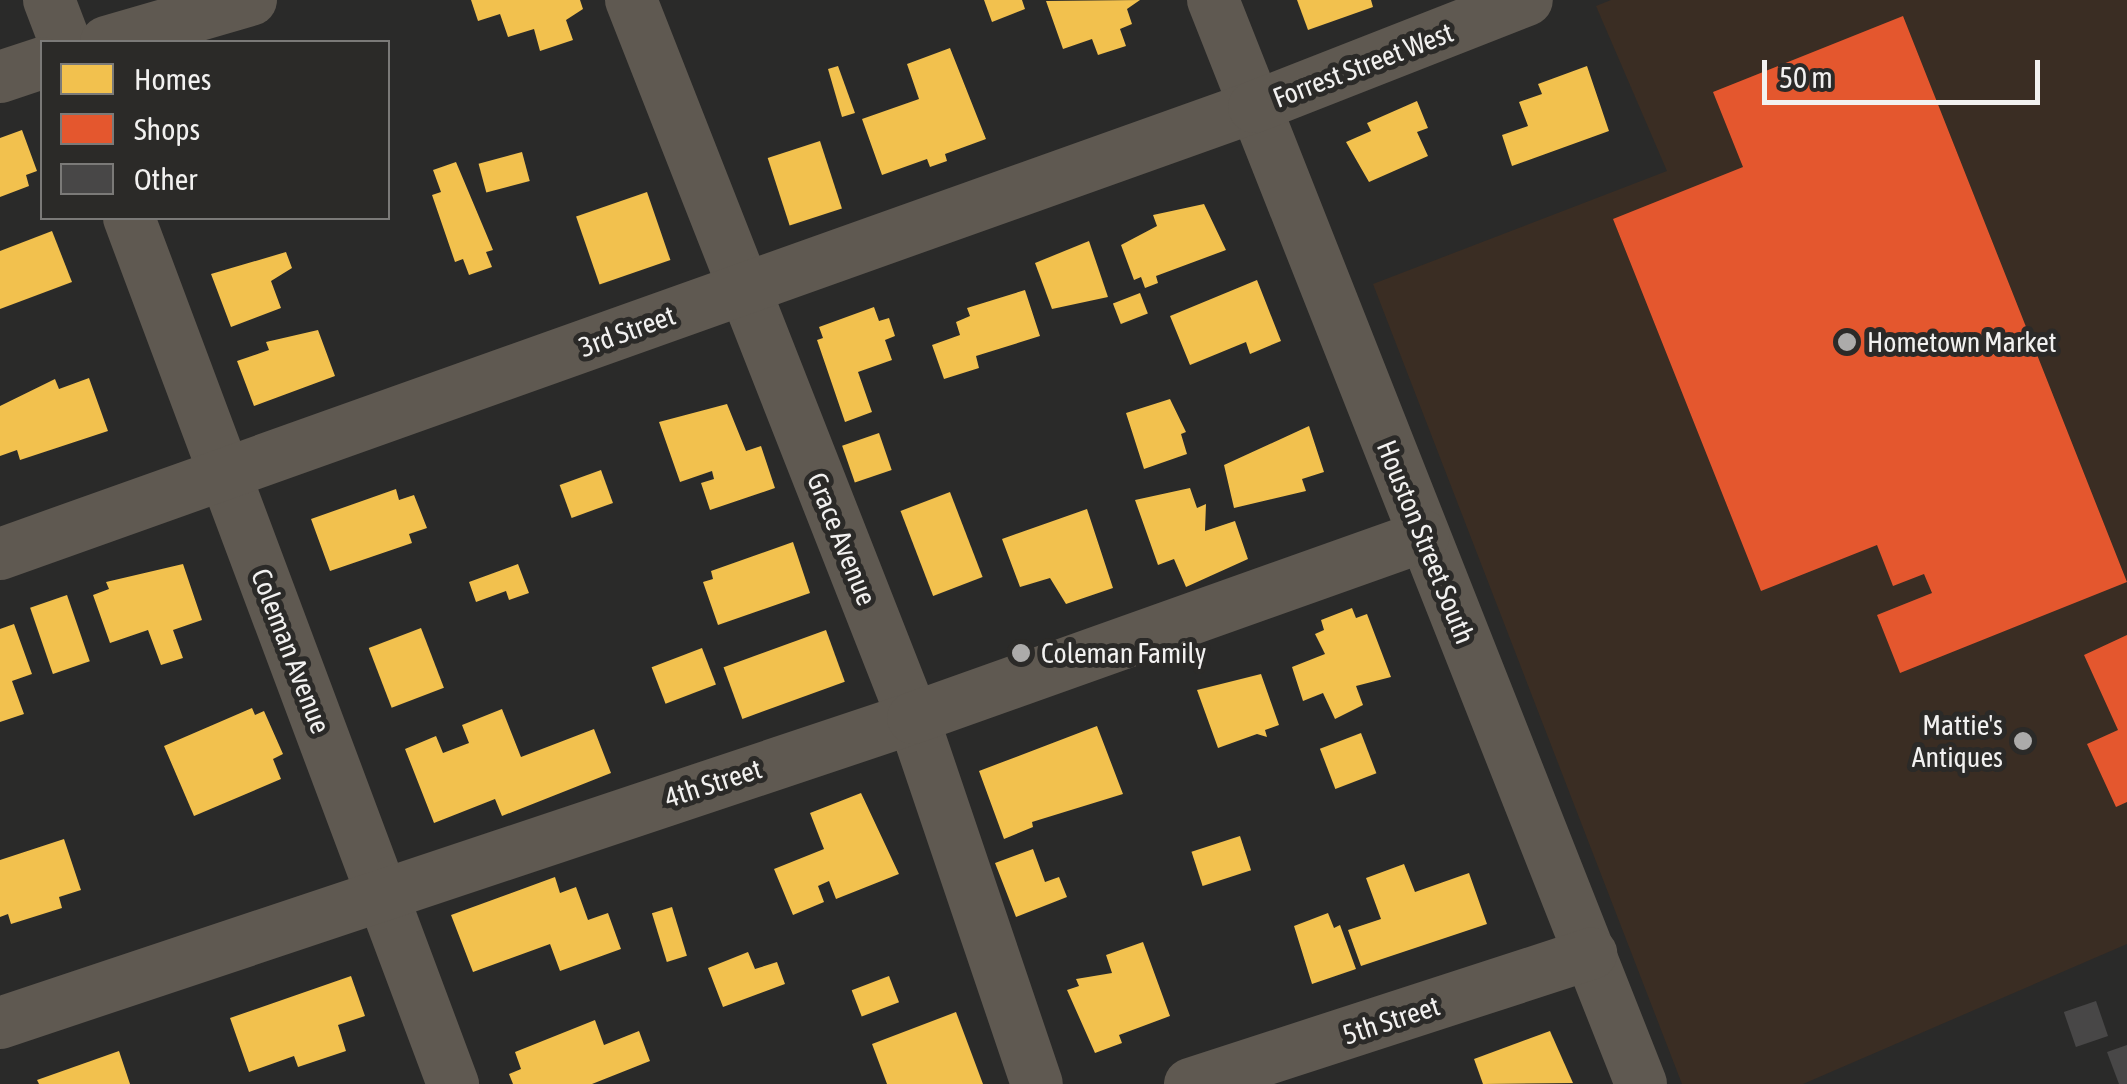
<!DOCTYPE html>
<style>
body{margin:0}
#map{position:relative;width:2127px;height:1084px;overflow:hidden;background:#2a2a29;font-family:"Asap Condensed",sans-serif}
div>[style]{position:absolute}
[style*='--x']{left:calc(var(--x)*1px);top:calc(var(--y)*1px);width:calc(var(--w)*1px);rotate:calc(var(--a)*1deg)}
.commercial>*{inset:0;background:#3a2d23}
.homes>*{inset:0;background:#f2c14e;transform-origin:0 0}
.shops>*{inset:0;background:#e4572e}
.building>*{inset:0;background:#484747;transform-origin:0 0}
.minor>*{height:52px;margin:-26px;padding:0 26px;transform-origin:26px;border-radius:26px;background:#5f5951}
.dots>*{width:28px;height:28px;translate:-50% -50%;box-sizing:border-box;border:5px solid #2b2a28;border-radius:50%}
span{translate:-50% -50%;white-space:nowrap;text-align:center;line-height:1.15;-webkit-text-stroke:10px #2b2a28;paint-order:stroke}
.street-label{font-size:28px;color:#f2f1f0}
.poi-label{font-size:28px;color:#f2f1f0}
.left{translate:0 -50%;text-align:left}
.right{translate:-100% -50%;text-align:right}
.legend{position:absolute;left:40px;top:40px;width:350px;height:180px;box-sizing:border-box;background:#2b2a28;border:2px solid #7b7a78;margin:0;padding:12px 18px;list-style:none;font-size:30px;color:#f2f1f0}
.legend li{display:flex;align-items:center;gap:20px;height:50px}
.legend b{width:50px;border:2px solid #7b7a78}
.scale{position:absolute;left:1762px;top:60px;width:278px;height:45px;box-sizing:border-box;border:5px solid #f2f1f0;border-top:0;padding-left:12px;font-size:30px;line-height:35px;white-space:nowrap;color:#f2f1f0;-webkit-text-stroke:8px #2b2a28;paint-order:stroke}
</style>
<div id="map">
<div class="commercial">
<i style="clip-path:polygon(1611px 0,2127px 0,2127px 944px,1803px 1084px,1682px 1084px,1373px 284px,1667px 171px,1596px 6px)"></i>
</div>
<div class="homes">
<i style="clip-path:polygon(471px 0,580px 0,583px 9px,566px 20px,573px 40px,540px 51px,534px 29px,508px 37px,500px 14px,478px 21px)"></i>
<i style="clip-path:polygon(984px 0,1022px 0,1025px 9px,992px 22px)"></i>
<i style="clip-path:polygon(1140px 0,1127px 9px,1132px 24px,1120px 29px,1126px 46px,1098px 55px,1092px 39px,1063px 49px,1046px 1px)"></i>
<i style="clip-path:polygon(1297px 0,1371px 0,1373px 7px,1308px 30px)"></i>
<i style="clip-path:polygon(950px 48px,986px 139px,945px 154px,947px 161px,930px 167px,927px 159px,882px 175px,862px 119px,919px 99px,907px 64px)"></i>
<i style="clip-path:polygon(838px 66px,855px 113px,842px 117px,828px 69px)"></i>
<i style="clip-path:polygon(1587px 66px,1609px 131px,1512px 166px,1502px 135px,1528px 126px,1519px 102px,1542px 94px,1538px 84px)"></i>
<i style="clip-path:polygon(1417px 101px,1428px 128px,1417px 132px,1428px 156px,1369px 182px,1346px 142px,1371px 131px,1367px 123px)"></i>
<i style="clip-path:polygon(22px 130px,37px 171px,26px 175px,29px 186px,0 197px,0 138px)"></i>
<i style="left:820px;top:141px;width:71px;height:55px;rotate:72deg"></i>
<i style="left:522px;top:152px;width:30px;height:45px;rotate:75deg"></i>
<i style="clip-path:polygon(456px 162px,493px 250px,486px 252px,492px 267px,469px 275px,463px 259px,455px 262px,432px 195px,441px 192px,433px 170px)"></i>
<i style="left:647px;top:192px;width:72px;height:75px;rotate:71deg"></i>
<i style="clip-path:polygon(1204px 204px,1226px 250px,1156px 276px,1158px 283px,1145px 288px,1141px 277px,1134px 280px,1121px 245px,1157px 226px,1153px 215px)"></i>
<i style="clip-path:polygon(52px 231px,72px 282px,0 309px,0 251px)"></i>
<i style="clip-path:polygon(1089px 241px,1108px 297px,1052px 309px,1035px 263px)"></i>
<i style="clip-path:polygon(286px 252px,292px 268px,271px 281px,281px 308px,231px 327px,211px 274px)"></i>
<i style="clip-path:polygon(1257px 280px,1281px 341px,1250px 354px,1246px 342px,1190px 365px,1170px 316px)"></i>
<i style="clip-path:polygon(1025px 290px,1040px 336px,976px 356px,979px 368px,944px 379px,932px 345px,960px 335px,956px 322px,970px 316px,967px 308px)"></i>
<i style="left:1140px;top:293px;width:22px;height:29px;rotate:69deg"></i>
<i style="clip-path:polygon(874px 307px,879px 321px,889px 318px,895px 336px,885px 340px,892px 360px,858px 372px,872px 412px,845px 422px,817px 340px,823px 338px,819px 327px)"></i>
<i style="clip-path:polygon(318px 330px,335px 376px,254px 406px,237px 361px,269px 350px,266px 342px)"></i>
<i style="clip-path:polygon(89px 378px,108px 431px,20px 460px,17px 450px,0 456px,0 406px,55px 379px,59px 389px)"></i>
<i style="clip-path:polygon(1170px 399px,1186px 432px,1181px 434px,1187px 454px,1144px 469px,1126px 413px)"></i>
<i style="clip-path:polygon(727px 404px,746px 451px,761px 446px,775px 488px,710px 510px,701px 483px,714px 479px,712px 471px,680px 482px,659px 422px)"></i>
<i style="clip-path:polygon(1309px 426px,1324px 472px,1302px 479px,1306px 491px,1234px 508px,1224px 465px)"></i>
<i style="left:879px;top:433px;width:39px;height:39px;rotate:71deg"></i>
<i style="left:601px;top:470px;width:35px;height:44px;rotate:70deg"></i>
<i style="clip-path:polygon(1190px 488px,1197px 508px,1206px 504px,1205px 531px,1235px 521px,1248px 559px,1186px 587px,1174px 559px,1158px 565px,1135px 500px)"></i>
<i style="clip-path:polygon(396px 489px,399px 500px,414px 495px,427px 528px,409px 534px,412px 543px,330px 571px,311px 519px)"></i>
<i style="left:950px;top:492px;width:91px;height:53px;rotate:69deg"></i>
<i style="clip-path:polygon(1087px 509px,1113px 588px,1066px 604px,1050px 578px,1020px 587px,1002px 539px)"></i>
<i style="clip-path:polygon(793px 542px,810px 593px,718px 625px,703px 582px,713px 579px,711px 571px)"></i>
<i style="clip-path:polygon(183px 564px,202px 620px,173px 630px,183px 658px,161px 665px,148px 630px,110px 643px,93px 595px,109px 589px,106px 582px)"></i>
<i style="clip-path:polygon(518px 564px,529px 593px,509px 600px,506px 591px,476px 602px,469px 582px)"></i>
<i style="left:67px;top:595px;width:70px;height:39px;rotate:71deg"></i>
<i style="clip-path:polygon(1352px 608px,1356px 618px,1367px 614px,1391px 677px,1356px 686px,1363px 705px,1335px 719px,1323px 693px,1303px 701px,1292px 667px,1325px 654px,1315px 634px,1324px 630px,1321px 620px)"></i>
<i style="clip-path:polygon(14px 624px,32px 674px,12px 681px,24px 714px,0 722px,0 629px)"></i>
<i style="left:421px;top:628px;width:64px;height:56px;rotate:69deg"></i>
<i style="left:826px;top:630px;width:55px;height:109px;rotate:70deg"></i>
<i style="left:702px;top:648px;width:39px;height:54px;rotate:69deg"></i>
<i style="clip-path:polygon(1261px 674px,1279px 725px,1265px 730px,1267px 737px,1257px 734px,1218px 748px,1197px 690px)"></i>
<i style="clip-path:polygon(252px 708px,255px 715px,264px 711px,283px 754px,273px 759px,281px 779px,194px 816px,164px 746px)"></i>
<i style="clip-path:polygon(502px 709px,521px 757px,594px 729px,611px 773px,502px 816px,495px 799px,434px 823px,405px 749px,436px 736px,443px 753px,469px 743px,462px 725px)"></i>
<i style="clip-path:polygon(1097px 726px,1123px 794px,1032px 822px,1033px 827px,1004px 839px,979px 771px)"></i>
<i style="left:1361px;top:733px;width:43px;height:44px;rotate:69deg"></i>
<i style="clip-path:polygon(861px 793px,899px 874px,836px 899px,829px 881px,818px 886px,824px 902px,793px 915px,774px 869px,824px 849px,810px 813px)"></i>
<i style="left:1240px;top:836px;width:36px;height:51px;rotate:72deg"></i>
<i style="clip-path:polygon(64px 839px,81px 890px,59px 897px,62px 908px,11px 924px,8px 914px,0 917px,0 860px)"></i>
<i style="clip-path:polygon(1033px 849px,1045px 882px,1059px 877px,1067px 897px,1016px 917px,995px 863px)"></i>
<i style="clip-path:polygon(1404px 864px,1415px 892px,1469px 873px,1487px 924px,1361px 966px,1348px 930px,1381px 919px,1366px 878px)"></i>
<i style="clip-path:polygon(555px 877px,560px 893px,576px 887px,588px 920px,608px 913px,621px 949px,560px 971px,550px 944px,473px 972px,451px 915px)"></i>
<i style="left:672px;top:907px;width:51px;height:21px;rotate:73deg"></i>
<i style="clip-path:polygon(1328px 913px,1334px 928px,1340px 925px,1356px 969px,1312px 984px,1294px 926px)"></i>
<i style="clip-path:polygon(1143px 942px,1170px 1016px,1119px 1035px,1122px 1043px,1095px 1053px,1067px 990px,1079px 986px,1076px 979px,1112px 973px,1106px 955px)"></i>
<i style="clip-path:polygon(748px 952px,755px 969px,777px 962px,785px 984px,723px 1007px,708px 968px)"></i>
<i style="clip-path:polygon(351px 976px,365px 1016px,338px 1025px,346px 1051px,298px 1067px,294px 1056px,249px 1072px,230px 1018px)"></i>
<i style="left:889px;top:976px;width:28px;height:40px;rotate:69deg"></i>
<i style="clip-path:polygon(956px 1012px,983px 1084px,887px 1084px,872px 1044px)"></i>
<i style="clip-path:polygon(595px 1020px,604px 1045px,639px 1031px,650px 1061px,592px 1084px,513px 1084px,509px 1074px,521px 1069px,515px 1052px)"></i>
<i style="clip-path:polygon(1550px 1031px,1573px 1083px,1483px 1084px,1474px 1059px)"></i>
<i style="clip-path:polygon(119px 1051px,130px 1084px,39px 1084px,37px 1080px)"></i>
</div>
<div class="shops">
<i style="clip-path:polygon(1903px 16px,2127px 582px,1900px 673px,1877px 615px,1932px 593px,1924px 574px,1893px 586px,1877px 545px,1761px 591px,1613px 219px,1743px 167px,1713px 92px)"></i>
<i style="clip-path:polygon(2127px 635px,2127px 802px,2116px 807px,2087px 744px,2118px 730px,2084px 655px)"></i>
</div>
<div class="building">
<i style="left:2096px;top:1001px;width:37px;height:34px;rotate:71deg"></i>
<i style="clip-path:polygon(2127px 1045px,2127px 1084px,2119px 1084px,2107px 1052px)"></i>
</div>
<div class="minor">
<i style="--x:49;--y:0;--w:45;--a:69.1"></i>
<i style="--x:631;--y:0;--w:771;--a:68.56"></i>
<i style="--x:913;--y:718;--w:386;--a:71.3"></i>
<i style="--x:1213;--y:0;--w:1165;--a:68.45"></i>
<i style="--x:106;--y:42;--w:151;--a:-16.2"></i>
<i style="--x:0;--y:77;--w:44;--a:-18.4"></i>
<i style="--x:129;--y:218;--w:925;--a:69.49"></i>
<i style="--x:0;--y:554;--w:1331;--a:-19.62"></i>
<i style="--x:1254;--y:107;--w:293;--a:-21.4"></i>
<i style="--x:0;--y:1023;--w:963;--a:-18.47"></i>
<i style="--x:913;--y:718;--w:542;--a:-19.6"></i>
<i style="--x:1190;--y:1084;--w:422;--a:-18"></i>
</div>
<div class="dots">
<i style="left:1847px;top:342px;background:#acabaa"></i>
<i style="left:1021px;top:653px;background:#acabaa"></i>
<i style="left:2023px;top:741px;background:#acabaa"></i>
</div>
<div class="street-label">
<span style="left:1363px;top:65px;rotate:-21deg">Forrest Street West</span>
<span style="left:627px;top:331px;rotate:-20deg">3rd Street</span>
<span style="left:842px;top:539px;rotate:68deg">Grace Avenue</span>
<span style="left:1426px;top:542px;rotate:68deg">Houston Street South</span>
<span style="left:291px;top:651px;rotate:69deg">Coleman Avenue</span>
<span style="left:713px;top:783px;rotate:-18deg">4th Street</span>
<span style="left:1391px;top:1020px;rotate:-18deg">5th Street</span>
</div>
<div class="poi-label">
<span class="left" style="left:1867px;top:342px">Hometown Market</span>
<span class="left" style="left:1041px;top:653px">Coleman Family</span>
<span class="right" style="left:2003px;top:741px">Mattie's<br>Antiques</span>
</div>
<ul class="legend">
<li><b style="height:28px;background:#f2c14e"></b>Homes</li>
<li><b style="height:28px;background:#e4572e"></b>Shops</li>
<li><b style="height:28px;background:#484747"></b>Other</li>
</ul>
<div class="scale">50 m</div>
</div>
